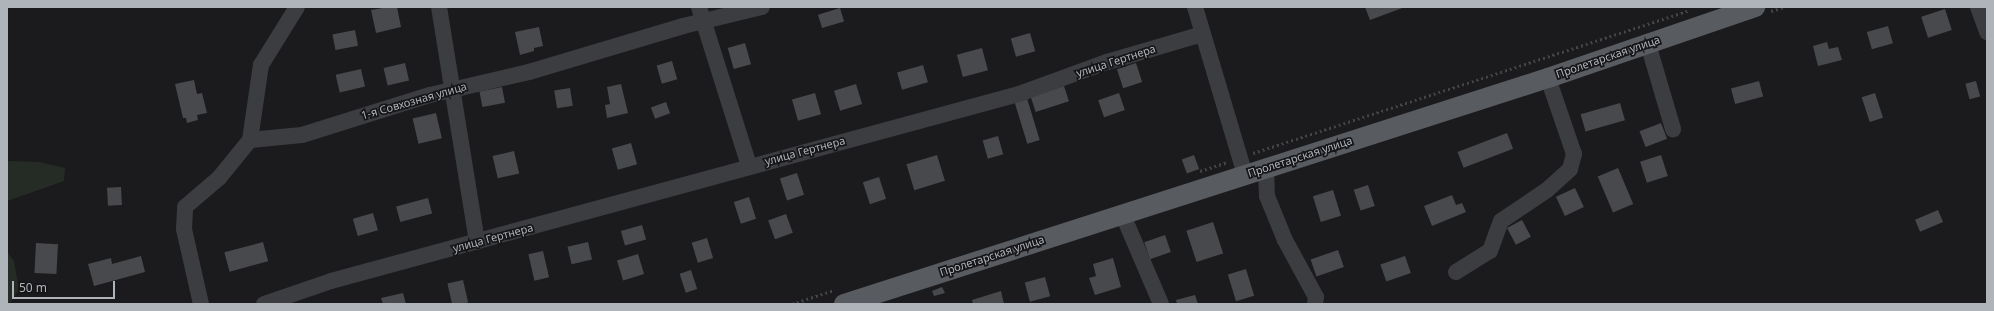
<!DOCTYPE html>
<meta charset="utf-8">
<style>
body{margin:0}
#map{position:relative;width:1994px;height:311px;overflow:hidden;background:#1b1b1d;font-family:"Noto Sans",sans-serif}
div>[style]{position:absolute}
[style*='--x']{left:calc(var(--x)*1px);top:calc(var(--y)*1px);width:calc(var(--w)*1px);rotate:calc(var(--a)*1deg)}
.green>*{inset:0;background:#252c25}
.building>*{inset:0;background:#48494c;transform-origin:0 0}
.path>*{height:2.5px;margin-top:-1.25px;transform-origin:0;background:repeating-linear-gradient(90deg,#424448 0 2px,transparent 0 5px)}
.minor>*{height:16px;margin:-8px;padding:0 8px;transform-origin:8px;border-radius:8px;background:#3c3d41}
.major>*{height:20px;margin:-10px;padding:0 10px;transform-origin:10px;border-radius:10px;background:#585b60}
span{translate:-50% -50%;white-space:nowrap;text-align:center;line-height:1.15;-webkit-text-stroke:3.5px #161618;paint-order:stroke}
.street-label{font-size:11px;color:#afb3ba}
.frame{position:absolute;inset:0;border:8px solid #afb3ba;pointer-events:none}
.scale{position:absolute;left:12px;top:281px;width:103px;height:18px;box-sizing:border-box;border:2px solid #afb3ba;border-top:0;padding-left:5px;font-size:12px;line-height:14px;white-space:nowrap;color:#afb3ba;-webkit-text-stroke:3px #161618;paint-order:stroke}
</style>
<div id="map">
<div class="green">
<i style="clip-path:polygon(7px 161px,39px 162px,65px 168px,64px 181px,7px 201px)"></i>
<i style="clip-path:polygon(7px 252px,14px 261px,19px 290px,9px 304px,7px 304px)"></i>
</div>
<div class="building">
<i style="clip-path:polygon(388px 7px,397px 7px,401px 27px,376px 33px,371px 10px)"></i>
<i style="clip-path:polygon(1365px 7px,1405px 7px,1370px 20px)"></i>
<i style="left:840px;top:8px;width:14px;height:23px;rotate:73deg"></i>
<i style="left:1945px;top:9px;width:22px;height:25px;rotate:72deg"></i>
<i style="left:1888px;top:26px;width:18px;height:22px;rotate:74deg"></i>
<i style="clip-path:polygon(539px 27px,543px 46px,534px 48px,534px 51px,520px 55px,515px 32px)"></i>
<i style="left:355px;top:30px;width:16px;height:23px;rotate:79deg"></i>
<i style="left:1030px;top:33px;width:19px;height:20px;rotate:74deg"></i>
<i style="clip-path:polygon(1827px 42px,1829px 49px,1838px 47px,1842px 60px,1818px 66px,1813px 46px)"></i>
<i style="left:745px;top:43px;width:22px;height:18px;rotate:74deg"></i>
<i style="left:982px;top:48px;width:23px;height:26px;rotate:75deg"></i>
<i style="left:672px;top:61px;width:19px;height:16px;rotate:74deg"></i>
<i style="left:405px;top:63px;width:18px;height:22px;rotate:77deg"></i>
<i style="left:1136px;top:63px;width:20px;height:20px;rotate:72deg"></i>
<i style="left:923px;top:65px;width:18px;height:27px;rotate:74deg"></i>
<i style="left:361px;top:69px;width:18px;height:26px;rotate:77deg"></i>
<i style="clip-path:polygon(194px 80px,197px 94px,202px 93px,207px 113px,197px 115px,198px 120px,187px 123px,186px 118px,183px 118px,175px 84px)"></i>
<i style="left:1759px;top:81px;width:16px;height:29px;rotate:75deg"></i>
<i style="left:1976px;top:81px;width:16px;height:11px;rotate:75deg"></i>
<i style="clip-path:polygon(621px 84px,628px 113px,607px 118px,605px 105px,610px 104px,607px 87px)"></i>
<i style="left:856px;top:84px;width:21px;height:23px;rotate:73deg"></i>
<i style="left:1064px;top:86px;width:16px;height:35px;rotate:72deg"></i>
<i style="left:502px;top:87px;width:16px;height:23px;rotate:79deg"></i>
<i style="left:570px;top:88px;width:18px;height:16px;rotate:81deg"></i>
<i style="left:815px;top:93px;width:22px;height:24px;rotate:74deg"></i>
<i style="left:1119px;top:93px;width:18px;height:22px;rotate:71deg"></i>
<i style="left:1875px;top:93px;width:26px;height:14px;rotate:72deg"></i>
<i style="left:1026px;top:95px;width:47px;height:13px;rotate:73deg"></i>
<i style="left:666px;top:102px;width:12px;height:16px;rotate:70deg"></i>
<i style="left:1620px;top:103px;width:18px;height:41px;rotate:74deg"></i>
<i style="left:436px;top:113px;width:26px;height:24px;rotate:77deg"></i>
<i style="left:1661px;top:123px;width:17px;height:23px;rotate:69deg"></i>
<i style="left:1507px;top:133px;width:17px;height:53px;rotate:69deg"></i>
<i style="left:998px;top:136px;width:19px;height:16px;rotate:74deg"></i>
<i style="left:631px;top:143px;width:22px;height:20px;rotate:74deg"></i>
<i style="left:514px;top:151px;width:23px;height:22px;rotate:77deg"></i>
<i style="left:937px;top:155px;width:27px;height:32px;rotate:73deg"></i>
<i style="left:1194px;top:155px;width:15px;height:13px;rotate:70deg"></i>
<i style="left:1661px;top:155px;width:22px;height:22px;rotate:72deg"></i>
<i style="left:1618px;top:168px;width:39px;height:22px;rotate:67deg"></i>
<i style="left:797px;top:173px;width:23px;height:18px;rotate:72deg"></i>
<i style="left:879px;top:177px;width:23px;height:17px;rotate:72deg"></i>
<i style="left:1368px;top:185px;width:22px;height:15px;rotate:72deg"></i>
<i style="left:121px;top:187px;width:18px;height:14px;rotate:87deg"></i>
<i style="left:1575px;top:188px;width:21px;height:21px;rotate:65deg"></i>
<i style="left:1333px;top:190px;width:27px;height:21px;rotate:73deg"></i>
<i style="clip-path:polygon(1452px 195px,1456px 205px,1462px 203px,1466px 212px,1432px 226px,1424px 206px)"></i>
<i style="left:749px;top:197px;width:23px;height:16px;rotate:72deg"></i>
<i style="left:428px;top:198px;width:16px;height:33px;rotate:75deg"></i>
<i style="left:1938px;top:210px;width:13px;height:25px;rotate:67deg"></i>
<i style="left:373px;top:213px;width:18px;height:21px;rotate:74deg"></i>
<i style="left:786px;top:214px;width:20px;height:19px;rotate:70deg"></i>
<i style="left:1522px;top:220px;width:19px;height:17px;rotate:62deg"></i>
<i style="left:1213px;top:222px;width:33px;height:28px;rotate:72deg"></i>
<i style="left:642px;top:225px;width:15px;height:22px;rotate:74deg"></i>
<i style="left:1165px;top:235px;width:18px;height:22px;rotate:71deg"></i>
<i style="left:707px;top:238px;width:21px;height:16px;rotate:73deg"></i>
<i style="left:263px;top:242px;width:20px;height:40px;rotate:75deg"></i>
<i style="left:588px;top:242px;width:18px;height:21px;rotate:77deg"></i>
<i style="left:36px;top:243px;width:22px;height:30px;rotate:3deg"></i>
<i style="left:1338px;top:250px;width:18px;height:29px;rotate:71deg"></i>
<i style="left:543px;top:251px;width:27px;height:15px;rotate:77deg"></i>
<i style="left:638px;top:254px;width:21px;height:22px;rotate:73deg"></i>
<i style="clip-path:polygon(141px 256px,145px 272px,94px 286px,88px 264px,111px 258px,112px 264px)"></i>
<i style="left:1405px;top:256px;width:18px;height:26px;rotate:71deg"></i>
<i style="clip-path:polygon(1113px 258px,1121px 287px,1095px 295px,1089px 278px,1096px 276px,1093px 264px)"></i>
<i style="left:1246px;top:269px;width:28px;height:19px;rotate:73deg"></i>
<i style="left:691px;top:270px;width:20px;height:12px;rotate:72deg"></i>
<i style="left:1045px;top:277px;width:20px;height:21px;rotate:75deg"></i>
<i style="left:463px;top:280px;width:23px;height:16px;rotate:77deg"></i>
<i style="clip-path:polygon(942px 287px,945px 293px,934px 296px,932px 291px)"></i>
<i style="clip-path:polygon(1001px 291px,1004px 304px,973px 304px,972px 300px)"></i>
<i style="clip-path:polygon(403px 293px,406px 304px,383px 304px,381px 298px)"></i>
<i style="clip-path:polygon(1195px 295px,1198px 304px,1177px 304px,1176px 300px)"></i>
</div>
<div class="path">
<i style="--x:1771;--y:11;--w:13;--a:-18"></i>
<i style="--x:1253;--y:153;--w:458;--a:-18.1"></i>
<i style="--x:1200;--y:171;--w:29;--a:-18"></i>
<i style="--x:792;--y:304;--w:44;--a:-18.4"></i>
</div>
<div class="minor">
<i style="--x:439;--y:7;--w:238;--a:80.8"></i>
<i style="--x:699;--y:7;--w:167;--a:72.5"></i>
<i style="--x:1195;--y:7;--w:175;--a:73.4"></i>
<i style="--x:1978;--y:7;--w:27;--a:70"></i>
<i style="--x:1648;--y:44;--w:89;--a:73.6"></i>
<i style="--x:250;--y:140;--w:76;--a:-81.7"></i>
<i style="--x:261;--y:65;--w:68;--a:-58.2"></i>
<i style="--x:1266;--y:168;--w:28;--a:88"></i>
<i style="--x:1267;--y:196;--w:48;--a:67.8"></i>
<i style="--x:1285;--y:240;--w:65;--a:61.5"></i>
<i style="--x:1316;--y:297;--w:7;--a:98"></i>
<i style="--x:1122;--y:213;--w:99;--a:66.8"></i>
<i style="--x:1456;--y:272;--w:40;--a:-32"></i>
<i style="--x:1490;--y:251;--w:32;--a:-70"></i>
<i style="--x:1501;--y:221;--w:55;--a:-34"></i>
<i style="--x:1547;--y:190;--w:31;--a:-42"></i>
<i style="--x:1570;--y:169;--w:16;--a:-75"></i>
<i style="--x:1574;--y:154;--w:80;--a:-108.9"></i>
<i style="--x:201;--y:304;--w:77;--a:-102.8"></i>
<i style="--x:184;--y:229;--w:22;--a:-87"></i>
<i style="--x:185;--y:207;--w:45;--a:-40.5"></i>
<i style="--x:219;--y:178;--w:49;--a:-50.8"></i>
<i style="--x:250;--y:140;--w:52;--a:-5.5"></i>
<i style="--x:302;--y:135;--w:134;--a:-17.4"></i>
<i style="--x:430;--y:95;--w:102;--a:-13.1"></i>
<i style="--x:529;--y:72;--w:161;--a:-16.6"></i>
<i style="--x:683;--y:26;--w:81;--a:-13.5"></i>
<i style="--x:264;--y:304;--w:71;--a:-18.9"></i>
<i style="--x:331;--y:281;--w:713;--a:-15.21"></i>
<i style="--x:1019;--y:94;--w:94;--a:-20"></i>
<i style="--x:1107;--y:62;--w:100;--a:-16.3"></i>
</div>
<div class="major">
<i style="--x:844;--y:304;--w:739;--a:-17.8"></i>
<i style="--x:1548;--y:78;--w:219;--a:-18.9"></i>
</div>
<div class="street-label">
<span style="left:1608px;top:57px;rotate:-19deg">Пролетарская улица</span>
<span style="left:1116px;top:61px;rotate:-18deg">улица Гертнера</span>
<span style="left:414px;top:101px;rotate:-16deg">1-я Совхозная улица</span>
<span style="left:805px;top:151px;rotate:-15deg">улица Гертнера</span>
<span style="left:1300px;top:157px;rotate:-18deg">Пролетарская улица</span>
<span style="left:493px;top:238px;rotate:-15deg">улица Гертнера</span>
<span style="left:992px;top:256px;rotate:-18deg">Пролетарская улица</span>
</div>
<div class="frame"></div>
<div class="scale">50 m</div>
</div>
